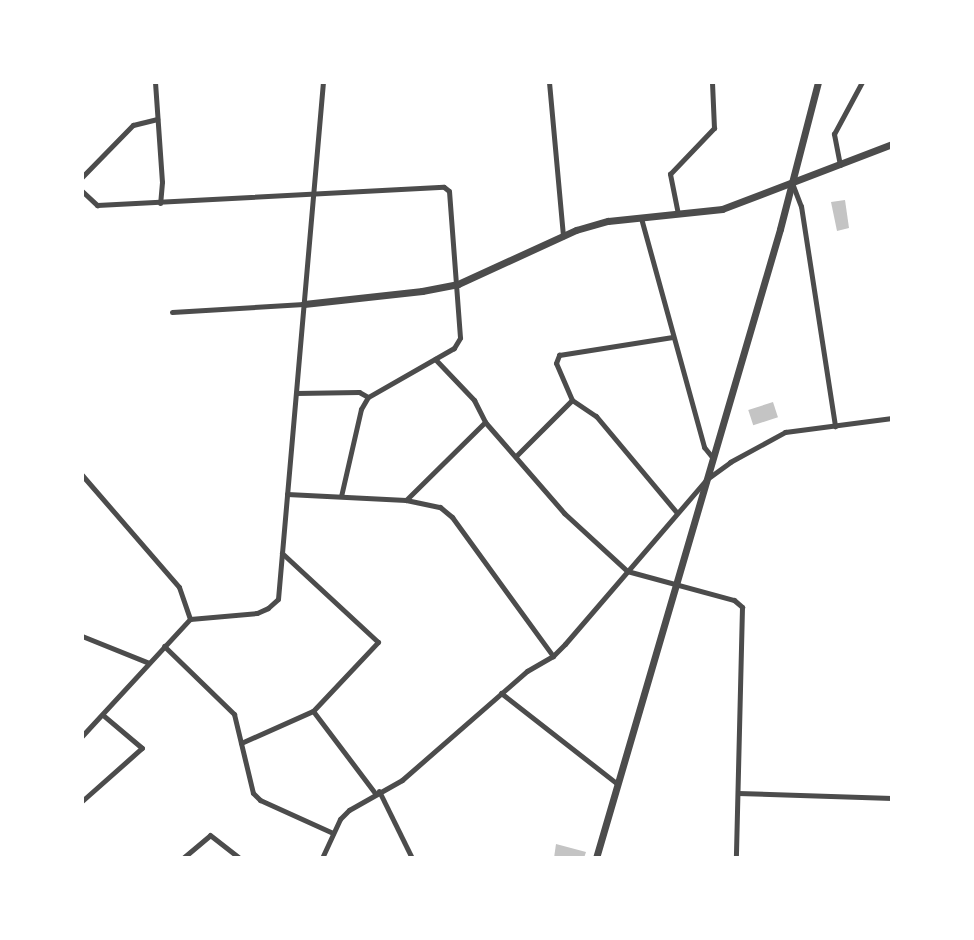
<!DOCTYPE html>
<style>
body{margin:0}
#map{position:relative;width:974px;height:940px;overflow:hidden;background:#fff;font-family:Ubuntu,sans-serif}
div>[style]{position:absolute}
[style*='--x']{left:calc(var(--x)*1px);top:calc(var(--y)*1px);width:calc(var(--w)*1px);rotate:calc(var(--a)*1deg)}
.building>*{inset:0;background:#c4c4c4;transform-origin:0 0}
.minor>*{height:5px;margin:-2.5px;padding:0 2.5px;transform-origin:2.5px;border-radius:2.5px;background:#4c4c4c}
.tertiary>*{height:7px;margin:-3.5px;padding:0 3.5px;transform-origin:3.5px;border-radius:3.5px;background:#4c4c4c}
span{translate:-50% -50%;white-space:nowrap;text-align:center;line-height:1.15;-webkit-text-stroke:5px #fff;paint-order:stroke}
.frame{position:absolute;inset:0;border:84px solid #fff;pointer-events:none}
</style>
<div id="map">
<div class="building">
<i style="clip-path:polygon(845px 200px,849px 228px,837px 231px,831px 202px)"></i>
<i style="left:773px;top:402px;width:16px;height:26px;rotate:72deg"></i>
<i style="clip-path:polygon(556px 844px,586px 852px,584px 858px,554px 858px)"></i>
</div>
<div class="minor">
<i style="--x:155;--y:82;--w:100;--a:86"></i>
<i style="--x:162;--y:182;--w:21;--a:95"></i>
<i style="--x:549;--y:82;--w:155;--a:84.8"></i>
<i style="--x:840;--y:165;--w:32;--a:-101"></i>
<i style="--x:834;--y:134;--w:59;--a:-61.7"></i>
<i style="--x:82;--y:177;--w:73;--a:-45.6"></i>
<i style="--x:133;--y:125;--w:25;--a:-14"></i>
<i style="--x:792;--y:183;--w:25;--a:69"></i>
<i style="--x:801;--y:206;--w:223;--a:81.2"></i>
<i style="--x:82;--y:191;--w:21;--a:43"></i>
<i style="--x:97;--y:205;--w:347;--a:-3"></i>
<i style="--x:444;--y:187;--w:6;--a:39"></i>
<i style="--x:449;--y:191;--w:147;--a:85.7"></i>
<i style="--x:460;--y:338;--w:12;--a:121"></i>
<i style="--x:454;--y:348;--w:99;--a:150.3"></i>
<i style="--x:368;--y:397;--w:14;--a:120"></i>
<i style="--x:361;--y:409;--w:89;--a:102.9"></i>
<i style="--x:678;--y:214;--w:41;--a:-101.3"></i>
<i style="--x:670;--y:174;--w:64;--a:-46.3"></i>
<i style="--x:714;--y:128;--w:46;--a:-92.5"></i>
<i style="--x:641;--y:218;--w:238;--a:74.6"></i>
<i style="--x:704;--y:447;--w:14;--a:51"></i>
<i style="--x:172;--y:312;--w:132;--a:-3.5"></i>
<i style="--x:435;--y:359;--w:57;--a:46.4"></i>
<i style="--x:474;--y:400;--w:25;--a:63"></i>
<i style="--x:485;--y:422;--w:121;--a:49"></i>
<i style="--x:564;--y:513;--w:86;--a:42.6"></i>
<i style="--x:627;--y:571;--w:111;--a:15.2"></i>
<i style="--x:734;--y:600;--w:11;--a:41"></i>
<i style="--x:742;--y:607;--w:251;--a:91.4"></i>
<i style="--x:296;--y:393;--w:63;--a:-0.9"></i>
<i style="--x:359;--y:392;--w:10;--a:29"></i>
<i style="--x:572;--y:400;--w:29;--a:34"></i>
<i style="--x:596;--y:416;--w:126;--a:50.1"></i>
<i style="--x:516;--y:456;--w:79;--a:-45"></i>
<i style="--x:572;--y:400;--w:40;--a:-113.4"></i>
<i style="--x:556;--y:363;--w:9;--a:-69"></i>
<i style="--x:559;--y:355;--w:115;--a:-9"></i>
<i style="--x:82;--y:475;--w:148;--a:49.1"></i>
<i style="--x:179;--y:587;--w:34;--a:71"></i>
<i style="--x:287;--y:494;--w:119;--a:2.9"></i>
<i style="--x:406;--y:500;--w:35;--a:12"></i>
<i style="--x:440;--y:507;--w:16;--a:40"></i>
<i style="--x:452;--y:517;--w:172;--a:54"></i>
<i style="--x:406;--y:500;--w:111;--a:-44.6"></i>
<i style="--x:82;--y:636;--w:72;--a:21.9"></i>
<i style="--x:164;--y:646;--w:98;--a:44.2"></i>
<i style="--x:234;--y:714;--w:81;--a:76.5"></i>
<i style="--x:253;--y:793;--w:10;--a:45"></i>
<i style="--x:260;--y:800;--w:80;--a:24.3"></i>
<i style="--x:501;--y:693;--w:146;--a:38"></i>
<i style="--x:313;--y:711;--w:103;--a:52.9"></i>
<i style="--x:82;--y:736;--w:159;--a:-47.3"></i>
<i style="--x:190;--y:619;--w:67;--a:-5.1"></i>
<i style="--x:257;--y:613;--w:12;--a:-24"></i>
<i style="--x:268;--y:608;--w:13;--a:-42"></i>
<i style="--x:278;--y:599;--w:519;--a:-85.03"></i>
<i style="--x:241;--y:743;--w:79;--a:-24"></i>
<i style="--x:313;--y:711;--w:95;--a:-46.7"></i>
<i style="--x:378;--y:642;--w:131;--a:-137.2"></i>
<i style="--x:379;--y:791;--w:75;--a:63.8"></i>
<i style="--x:738;--y:793;--w:154;--a:1.9"></i>
<i style="--x:82;--y:801;--w:80;--a:-41.5"></i>
<i style="--x:142;--y:748;--w:51;--a:-139.8"></i>
<i style="--x:183;--y:858;--w:35;--a:-40"></i>
<i style="--x:210;--y:835;--w:37;--a:38"></i>
<i style="--x:322;--y:858;--w:43;--a:-65.2"></i>
<i style="--x:340;--y:819;--w:13;--a:-45"></i>
<i style="--x:349;--y:810;--w:61;--a:-29.5"></i>
<i style="--x:402;--y:780;--w:166;--a:-41.1"></i>
<i style="--x:527;--y:671;--w:30;--a:-30"></i>
<i style="--x:553;--y:656;--w:17;--a:-45"></i>
<i style="--x:565;--y:644;--w:218;--a:-49.3"></i>
<i style="--x:707;--y:479;--w:29;--a:-36"></i>
<i style="--x:730;--y:462;--w:63;--a:-28.6"></i>
<i style="--x:785;--y:432;--w:108;--a:-7.5"></i>
</div>
<div class="tertiary">
<i style="--x:304;--y:304;--w:119;--a:-6.3"></i>
<i style="--x:422;--y:291;--w:37;--a:-11"></i>
<i style="--x:458;--y:284;--w:130;--a:-24.6"></i>
<i style="--x:576;--y:230;--w:33;--a:-16"></i>
<i style="--x:608;--y:221;--w:115;--a:-6"></i>
<i style="--x:722;--y:209;--w:182;--a:-20.9"></i>
<i style="--x:596;--y:858;--w:655;--a:-73.69"></i>
<i style="--x:780;--y:229;--w:152;--a:-75.5"></i>
</div>
<div class="frame"></div>
</div>
